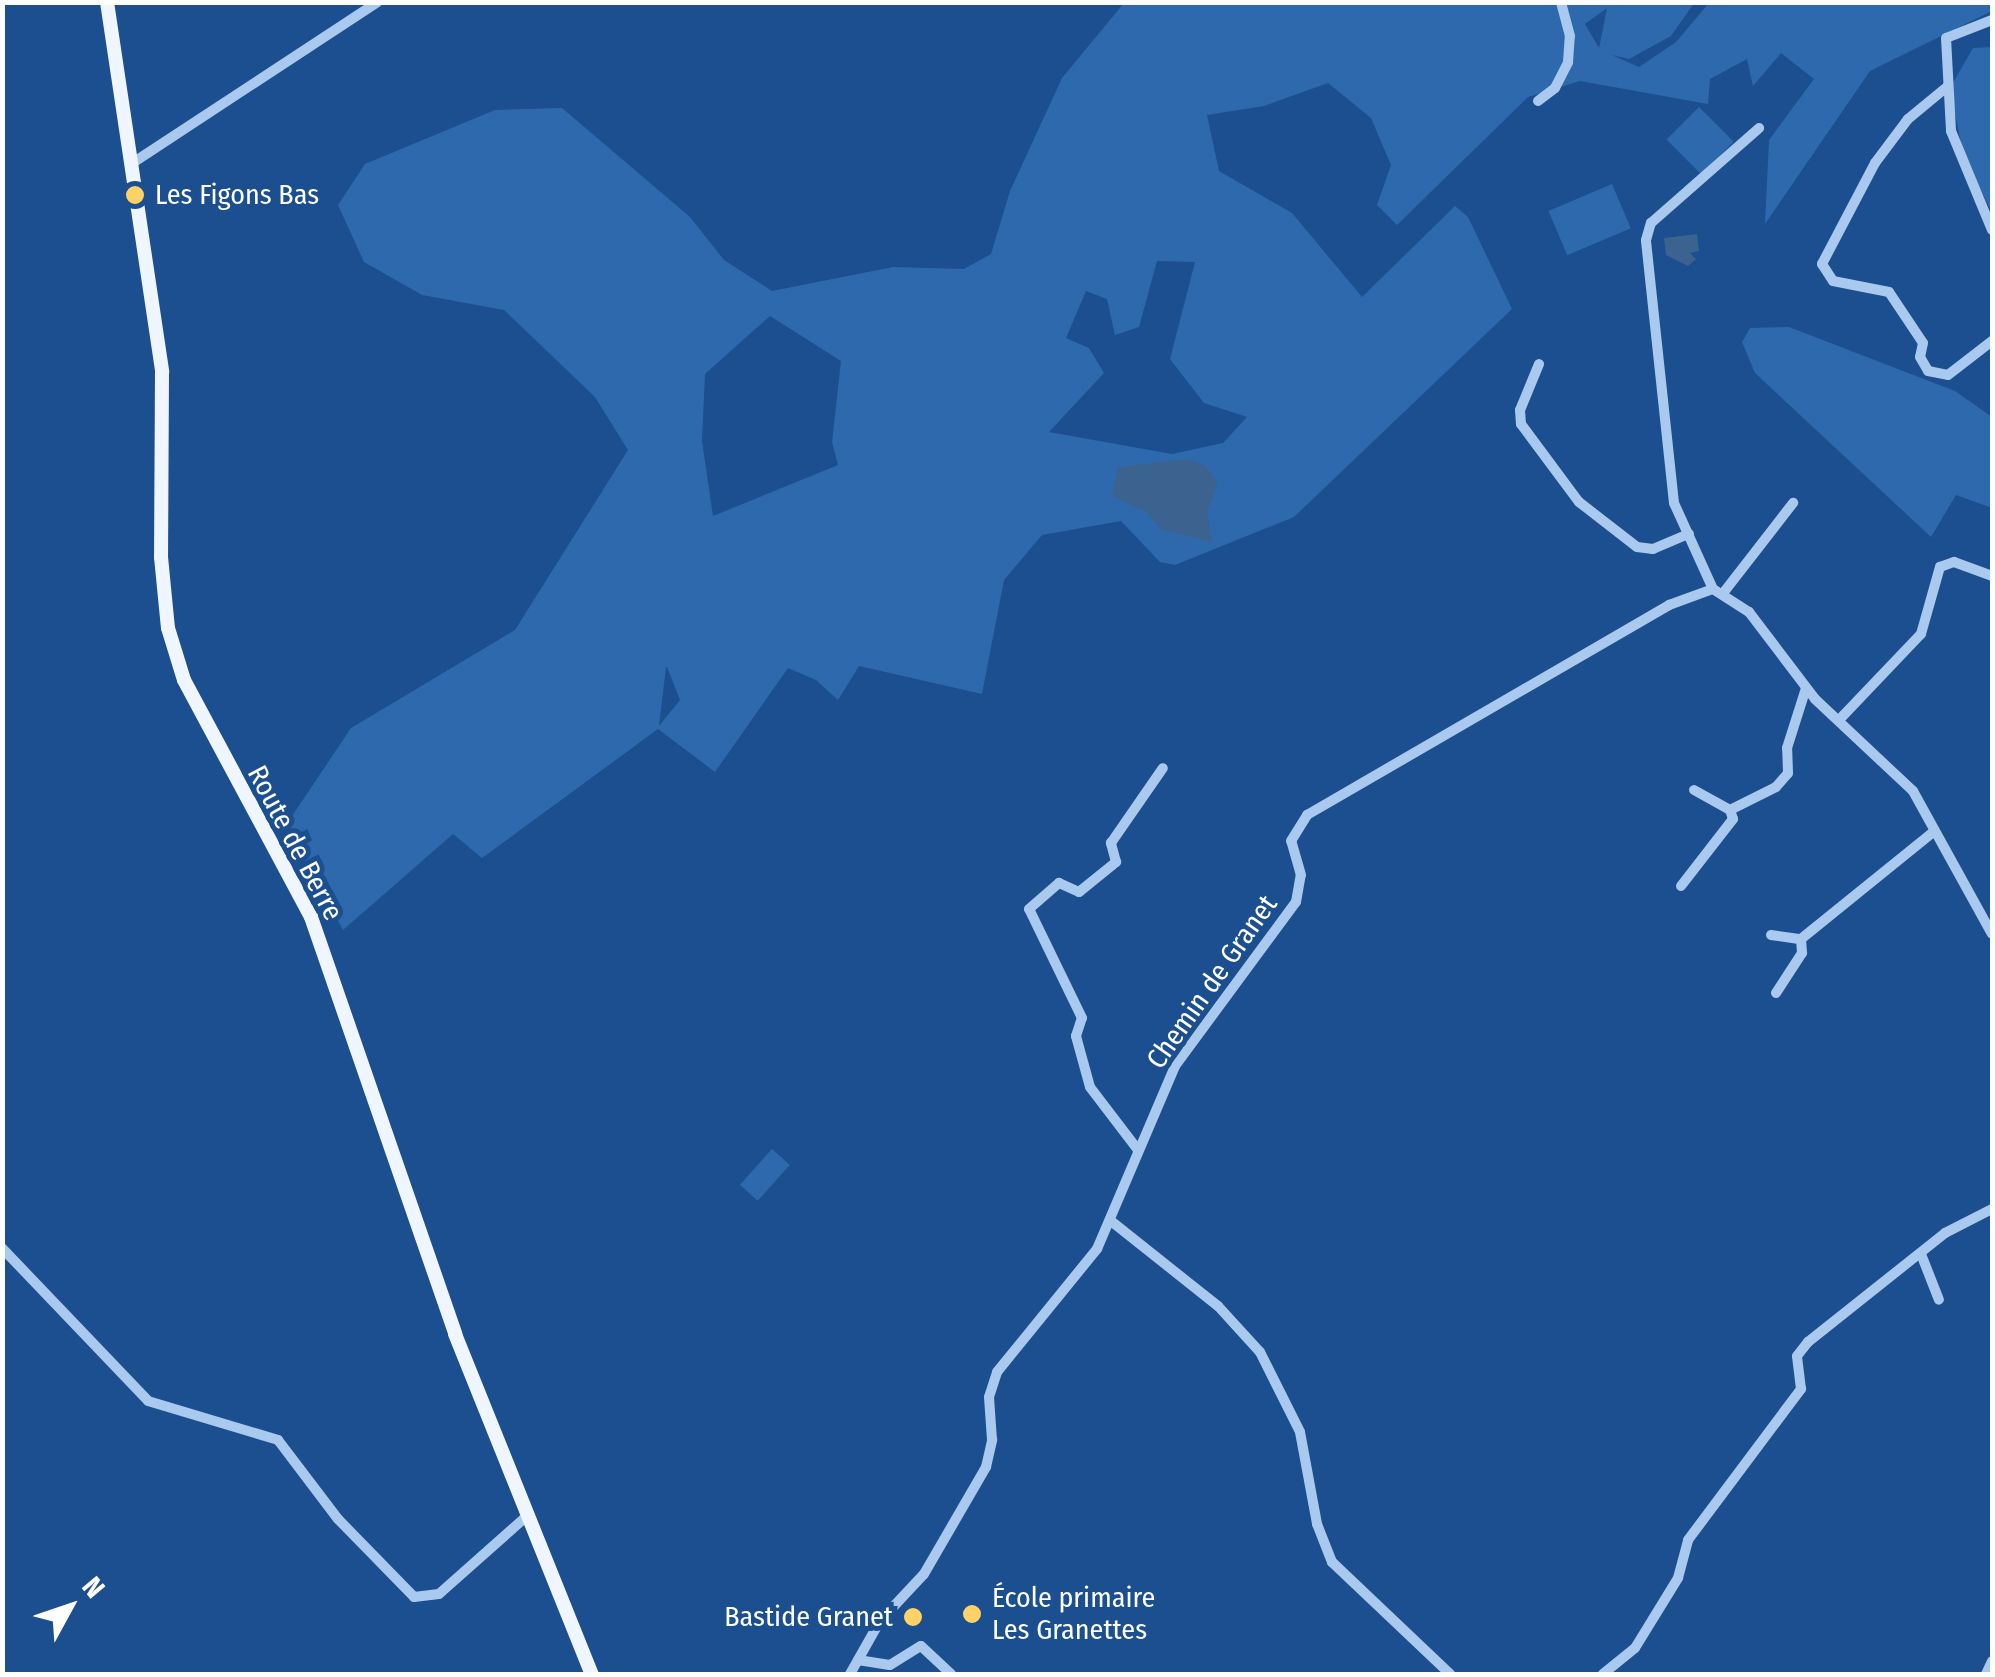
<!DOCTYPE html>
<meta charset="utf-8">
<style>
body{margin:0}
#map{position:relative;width:1995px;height:1677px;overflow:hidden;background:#1b4f8f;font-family:"Fira Sans Condensed",sans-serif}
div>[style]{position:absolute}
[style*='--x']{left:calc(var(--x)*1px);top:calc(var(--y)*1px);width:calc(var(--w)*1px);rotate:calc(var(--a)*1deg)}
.green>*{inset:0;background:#2e69ad;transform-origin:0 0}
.water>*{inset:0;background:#3c6290}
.minor>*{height:10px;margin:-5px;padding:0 5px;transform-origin:5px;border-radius:5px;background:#a9c9ee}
.major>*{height:14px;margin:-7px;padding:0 7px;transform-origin:7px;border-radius:7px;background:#f0f6ff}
.dots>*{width:28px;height:28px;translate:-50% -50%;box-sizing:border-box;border:5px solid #1b4f8f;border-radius:50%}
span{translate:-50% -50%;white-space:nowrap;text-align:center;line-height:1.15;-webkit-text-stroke:10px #1b4f8f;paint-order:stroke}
.poi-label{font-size:28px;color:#fff}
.left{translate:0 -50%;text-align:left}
.right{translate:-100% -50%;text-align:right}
.street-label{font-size:28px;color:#fff}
.frame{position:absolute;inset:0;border:5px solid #fff;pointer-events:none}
.north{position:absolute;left:20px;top:1557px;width:100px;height:100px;-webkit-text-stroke:8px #1b4f8f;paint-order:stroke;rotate:50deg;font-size:28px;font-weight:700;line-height:40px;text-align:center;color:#fff}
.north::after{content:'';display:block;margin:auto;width:35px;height:45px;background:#fff;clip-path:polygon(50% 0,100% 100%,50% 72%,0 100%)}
</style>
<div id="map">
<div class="green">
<i style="clip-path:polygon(evenodd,1124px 3px,1694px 3px,1671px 36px,1629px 59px,1612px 55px,1639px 67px,1676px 42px,1709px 3px,1992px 3px,1992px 11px,1870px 71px,1765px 224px,1769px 140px,1814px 79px,1781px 53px,1753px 86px,1747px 59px,1710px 79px,1708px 104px,1580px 81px,1528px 97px,1397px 225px,1377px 205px,1391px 165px,1371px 118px,1328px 83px,1264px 106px,1207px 115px,1219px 171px,1292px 213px,1362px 297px,1455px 206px,1468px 217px,1512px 309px,1294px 517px,1175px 565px,1160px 562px,1121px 521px,1042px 535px,1004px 580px,982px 694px,859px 666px,838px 700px,816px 680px,788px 668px,715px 772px,658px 729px,482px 858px,453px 834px,343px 930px,286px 825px,351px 728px,515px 630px,628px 450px,595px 397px,504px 310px,422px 295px,364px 262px,338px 205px,365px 164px,495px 110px,562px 108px,690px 217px,724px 260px,772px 291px,893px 267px,964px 269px,991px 254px,1010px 191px,1062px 78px,1124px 3px,1607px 8px,1599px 48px,1585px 24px,1607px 8px,1124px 3px,1157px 261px,1195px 262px,1170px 359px,1204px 403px,1247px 417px,1223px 443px,1172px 454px,1049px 432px,1104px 373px,1089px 348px,1066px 338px,1086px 291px,1107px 299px,1115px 335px,1139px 327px,1157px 261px,1124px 3px,770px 316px,841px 361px,832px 442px,838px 465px,713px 516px,702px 441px,705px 374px,770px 316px,1124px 3px,667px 667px,680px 700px,659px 726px,666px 667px,667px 667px)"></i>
<i style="clip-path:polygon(1992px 47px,1992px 213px,1963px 153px,1950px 88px,1973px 48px)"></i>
<i style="left:1699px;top:107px;width:49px;height:46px;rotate:45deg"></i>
<i style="left:1612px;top:184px;width:48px;height:69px;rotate:67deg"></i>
<i style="clip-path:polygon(1789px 327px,1955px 391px,1992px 417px,1992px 508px,1956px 495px,1931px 537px,1755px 373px,1742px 342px,1750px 328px)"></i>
<i style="left:772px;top:1149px;width:24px;height:48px;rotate:42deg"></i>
</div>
<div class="water">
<i style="clip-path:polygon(1697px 234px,1699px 251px,1690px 253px,1696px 259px,1688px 266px,1666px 255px,1664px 238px)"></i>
<i style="clip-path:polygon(1188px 459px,1205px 465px,1218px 483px,1207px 512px,1212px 542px,1162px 530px,1146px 512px,1112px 496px,1118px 467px)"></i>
</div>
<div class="minor">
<i style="--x:1992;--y:20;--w:49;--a:158.6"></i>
<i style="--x:1946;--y:38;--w:93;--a:86.9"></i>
<i style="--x:1951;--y:131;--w:107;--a:67.5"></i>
<i style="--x:1948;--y:86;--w:52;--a:140.5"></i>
<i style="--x:1908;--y:119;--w:55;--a:126.9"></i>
<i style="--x:1875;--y:163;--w:114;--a:117.7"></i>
<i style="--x:1822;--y:264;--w:20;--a:57"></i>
<i style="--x:1833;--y:281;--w:57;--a:11.1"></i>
<i style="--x:1889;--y:292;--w:61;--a:56.3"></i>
<i style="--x:1923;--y:343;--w:14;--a:102"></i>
<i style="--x:1920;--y:357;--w:16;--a:60"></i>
<i style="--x:1928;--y:371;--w:20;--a:11"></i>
<i style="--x:1948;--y:375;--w:56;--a:-37.7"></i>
<i style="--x:1538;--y:101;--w:21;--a:-37"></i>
<i style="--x:1555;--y:88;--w:29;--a:-63"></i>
<i style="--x:1568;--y:62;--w:26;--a:-86"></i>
<i style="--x:1570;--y:36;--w:35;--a:-105"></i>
<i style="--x:131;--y:164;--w:295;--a:-33.3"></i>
<i style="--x:1539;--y:364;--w:50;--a:112.4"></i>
<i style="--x:1520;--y:410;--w:14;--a:86"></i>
<i style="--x:1521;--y:424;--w:97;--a:53.4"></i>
<i style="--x:1579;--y:502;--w:73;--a:37.8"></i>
<i style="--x:1637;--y:547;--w:16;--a:7"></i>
<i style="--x:1653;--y:549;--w:39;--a:-23"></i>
<i style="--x:1713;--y:589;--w:94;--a:-114.4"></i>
<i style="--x:1674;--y:503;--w:264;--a:-96.1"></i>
<i style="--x:1646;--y:240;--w:18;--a:-74"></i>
<i style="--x:1651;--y:223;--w:144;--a:-41.3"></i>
<i style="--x:1724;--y:592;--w:113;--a:-52.2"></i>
<i style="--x:1839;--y:720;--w:119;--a:-46.4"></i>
<i style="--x:1921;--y:634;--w:70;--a:-74.2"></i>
<i style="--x:1940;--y:567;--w:15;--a:-20"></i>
<i style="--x:1954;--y:562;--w:40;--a:20.2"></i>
<i style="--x:1694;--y:790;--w:41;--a:29.1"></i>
<i style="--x:1730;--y:810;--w:51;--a:-26.6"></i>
<i style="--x:1776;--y:787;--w:18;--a:-49"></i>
<i style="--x:1788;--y:773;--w:25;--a:-92"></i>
<i style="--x:1787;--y:748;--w:63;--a:-72.4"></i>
<i style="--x:1681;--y:886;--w:85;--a:-52.2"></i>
<i style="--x:1733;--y:819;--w:9;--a:-108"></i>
<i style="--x:1771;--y:935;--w:30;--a:8"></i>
<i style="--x:1776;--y:993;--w:48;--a:-57"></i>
<i style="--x:1802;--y:953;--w:14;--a:-94"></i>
<i style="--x:1801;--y:939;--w:170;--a:-39"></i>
<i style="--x:1138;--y:1150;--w:79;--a:-127.3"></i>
<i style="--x:1090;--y:1087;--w:53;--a:-105.4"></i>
<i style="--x:1076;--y:1036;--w:19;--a:-72"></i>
<i style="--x:1082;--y:1018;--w:121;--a:-115.9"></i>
<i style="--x:1029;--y:909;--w:40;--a:-41"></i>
<i style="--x:1059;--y:883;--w:22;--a:24"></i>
<i style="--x:1079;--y:892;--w:48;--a:-39"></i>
<i style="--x:1116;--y:862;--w:20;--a:-105"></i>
<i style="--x:1111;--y:843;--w:91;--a:-55.3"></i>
<i style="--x:1111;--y:1221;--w:137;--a:38.5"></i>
<i style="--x:1218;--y:1306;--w:62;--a:47.6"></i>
<i style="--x:1260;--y:1352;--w:89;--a:63.4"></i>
<i style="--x:1300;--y:1432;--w:94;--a:79.5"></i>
<i style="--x:1317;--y:1524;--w:41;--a:68.5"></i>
<i style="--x:1332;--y:1562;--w:163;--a:43.5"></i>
<i style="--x:2;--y:1248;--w:211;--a:46.3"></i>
<i style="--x:148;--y:1401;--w:136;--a:16.7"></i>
<i style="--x:278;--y:1440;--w:99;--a:52.8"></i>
<i style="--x:338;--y:1519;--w:109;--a:45.7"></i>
<i style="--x:414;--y:1597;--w:25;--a:-7"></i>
<i style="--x:439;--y:1594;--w:118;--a:-41.6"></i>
<i style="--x:1921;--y:1254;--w:49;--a:68.6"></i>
<i style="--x:858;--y:1660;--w:32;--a:9"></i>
<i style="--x:890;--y:1665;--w:36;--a:-32"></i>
<i style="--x:921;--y:1646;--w:41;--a:43"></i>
<i style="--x:850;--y:1674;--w:61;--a:-60.5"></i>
<i style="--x:880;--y:1621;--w:64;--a:-46.9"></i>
<i style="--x:924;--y:1574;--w:124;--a:-59.9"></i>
<i style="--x:986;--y:1467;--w:28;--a:-77"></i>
<i style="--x:992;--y:1440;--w:43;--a:-94"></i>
<i style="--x:989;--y:1397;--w:26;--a:-72"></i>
<i style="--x:997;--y:1372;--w:159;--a:-50.9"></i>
<i style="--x:1097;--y:1249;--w:199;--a:-66.9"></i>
<i style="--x:1175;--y:1066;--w:204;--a:-53.6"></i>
<i style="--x:1296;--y:902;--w:27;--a:-80"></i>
<i style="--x:1301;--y:875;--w:35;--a:-106"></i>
<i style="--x:1291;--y:841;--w:31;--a:-58"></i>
<i style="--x:1307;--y:815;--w:419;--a:-30.1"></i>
<i style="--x:1669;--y:605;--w:47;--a:-20"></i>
<i style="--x:1713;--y:589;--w:43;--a:32.6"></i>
<i style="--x:1749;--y:612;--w:109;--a:52.8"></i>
<i style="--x:1815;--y:699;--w:134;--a:43.2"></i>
<i style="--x:1913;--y:791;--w:163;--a:61.1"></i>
<i style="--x:1603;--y:1674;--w:41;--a:-39.1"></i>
<i style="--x:1635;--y:1648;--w:82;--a:-58.4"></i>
<i style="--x:1678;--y:1578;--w:39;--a:-75"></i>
<i style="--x:1688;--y:1540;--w:189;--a:-53.2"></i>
<i style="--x:1801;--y:1389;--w:33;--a:-97"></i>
<i style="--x:1797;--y:1356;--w:18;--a:-52"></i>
<i style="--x:1808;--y:1342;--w:175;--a:-38.5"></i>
<i style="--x:1945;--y:1233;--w:53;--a:-27.1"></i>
<i style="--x:1986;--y:1674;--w:14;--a:-65"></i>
</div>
<div class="major">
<i style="--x:107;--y:2;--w:374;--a:81.5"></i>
<i style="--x:162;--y:372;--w:185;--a:90.3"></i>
<i style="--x:161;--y:557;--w:71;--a:84.4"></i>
<i style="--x:168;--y:628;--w:54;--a:72.9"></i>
<i style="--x:184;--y:680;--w:269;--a:61.8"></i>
<i style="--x:311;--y:917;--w:441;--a:70.9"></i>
<i style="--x:455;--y:1334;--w:367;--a:68.1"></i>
</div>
<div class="dots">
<i style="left:135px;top:195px;background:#ffd166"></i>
<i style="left:972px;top:1614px;background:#ffd166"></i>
<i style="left:913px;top:1617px;background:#ffd166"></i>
</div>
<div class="poi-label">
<span class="left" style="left:155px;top:195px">Les Figons Bas</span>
<span class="left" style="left:992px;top:1614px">École primaire<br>Les Granettes</span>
<span class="right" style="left:893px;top:1617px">Bastide Granet</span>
</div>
<div class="street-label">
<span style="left:295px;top:843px;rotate:62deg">Route de Berre</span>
<span style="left:1212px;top:982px;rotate:-55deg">Chemin de Granet</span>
</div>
<div class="frame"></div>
<div class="north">N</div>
</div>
